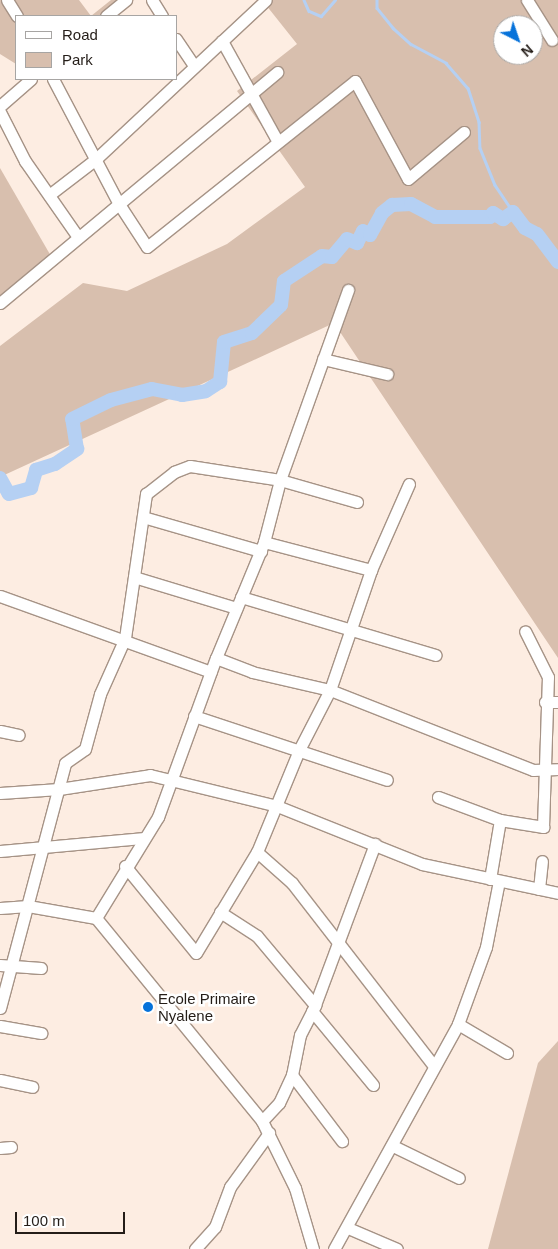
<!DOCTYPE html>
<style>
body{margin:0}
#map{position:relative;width:558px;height:1249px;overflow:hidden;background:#fdede2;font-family:Helvetica,sans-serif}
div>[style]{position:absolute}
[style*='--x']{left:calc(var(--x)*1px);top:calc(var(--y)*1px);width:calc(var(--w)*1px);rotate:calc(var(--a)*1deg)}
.green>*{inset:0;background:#d8bfae}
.stream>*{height:2.5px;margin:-1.25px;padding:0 1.25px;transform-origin:1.25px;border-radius:1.25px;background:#b5d0f3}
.river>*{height:14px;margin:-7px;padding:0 7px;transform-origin:7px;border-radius:7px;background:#b5d0f3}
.roads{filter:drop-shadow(1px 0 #a69386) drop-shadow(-1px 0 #a69386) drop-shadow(0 1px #a69386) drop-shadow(0 -1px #a69386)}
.minor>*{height:11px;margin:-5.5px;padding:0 5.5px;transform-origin:5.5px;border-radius:5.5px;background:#fff}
.dots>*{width:14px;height:14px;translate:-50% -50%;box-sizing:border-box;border:2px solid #fff;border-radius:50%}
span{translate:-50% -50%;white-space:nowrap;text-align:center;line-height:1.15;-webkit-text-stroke:5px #fff;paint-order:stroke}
.poi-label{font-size:15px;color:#241d18}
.left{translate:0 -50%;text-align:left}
.legend{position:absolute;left:15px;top:15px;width:162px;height:65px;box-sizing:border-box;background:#fff;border:1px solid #a7a5a3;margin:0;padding:6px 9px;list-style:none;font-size:15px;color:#241d18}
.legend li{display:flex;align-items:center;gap:10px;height:25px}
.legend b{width:25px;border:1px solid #a7a5a3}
.north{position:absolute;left:493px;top:15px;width:50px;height:50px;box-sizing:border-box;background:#fff;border:1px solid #a7a5a3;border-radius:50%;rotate:139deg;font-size:14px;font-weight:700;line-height:20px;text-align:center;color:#241d18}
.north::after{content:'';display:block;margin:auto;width:18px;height:22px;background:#0672da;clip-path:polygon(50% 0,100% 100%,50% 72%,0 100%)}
.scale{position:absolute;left:15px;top:1212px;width:110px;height:22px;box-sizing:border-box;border:2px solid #241d18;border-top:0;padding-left:6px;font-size:15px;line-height:18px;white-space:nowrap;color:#241d18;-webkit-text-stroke:4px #fff;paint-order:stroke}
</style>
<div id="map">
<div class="green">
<i style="clip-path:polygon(0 0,79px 0,91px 16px,111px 0,134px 0,114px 16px,16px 16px,16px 64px,0 54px)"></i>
<i style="clip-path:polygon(evenodd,262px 0,558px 0,558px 658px,334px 323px,0 477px,0 346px,83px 283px,127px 291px,227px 244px,305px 187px,237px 91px,297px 44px,262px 0,503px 25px,533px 25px,533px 55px,503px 55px,503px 25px)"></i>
<i style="clip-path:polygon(0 168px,55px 263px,0 309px)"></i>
<i style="clip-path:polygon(558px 1041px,558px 1249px,488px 1249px,538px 1063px)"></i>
</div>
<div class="stream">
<i style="--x:304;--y:0;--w:12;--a:66"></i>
<i style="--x:309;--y:11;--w:13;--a:23"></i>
<i style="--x:321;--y:16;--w:21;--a:-49"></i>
<i style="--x:377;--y:0;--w:8;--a:90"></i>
<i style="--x:377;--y:8;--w:26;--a:51"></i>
<i style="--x:393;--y:28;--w:24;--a:42"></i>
<i style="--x:411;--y:44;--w:40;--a:28"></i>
<i style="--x:446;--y:63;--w:33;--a:49"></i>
<i style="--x:468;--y:88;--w:36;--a:72"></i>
<i style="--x:479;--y:122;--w:26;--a:88"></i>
<i style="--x:480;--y:148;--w:40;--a:68"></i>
<i style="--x:495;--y:185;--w:32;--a:56"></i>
</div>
<div class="river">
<i style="--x:0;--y:478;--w:18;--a:61"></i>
<i style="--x:9;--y:494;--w:23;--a:-15"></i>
<i style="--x:31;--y:488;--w:19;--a:-74"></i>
<i style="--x:36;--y:470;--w:20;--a:-18"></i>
<i style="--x:55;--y:464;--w:27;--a:-34"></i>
<i style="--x:77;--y:449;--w:30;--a:-99"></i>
<i style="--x:72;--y:419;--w:43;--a:-26"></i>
<i style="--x:111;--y:400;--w:42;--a:-15"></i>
<i style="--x:152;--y:389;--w:31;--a:11"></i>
<i style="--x:182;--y:395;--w:24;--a:-9"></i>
<i style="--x:206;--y:391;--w:17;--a:-33"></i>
<i style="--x:220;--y:382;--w:40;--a:-84.3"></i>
<i style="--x:224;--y:342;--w:29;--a:-18"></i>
<i style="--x:252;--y:333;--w:40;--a:-44"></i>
<i style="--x:281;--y:305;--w:24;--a:-83"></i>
<i style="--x:284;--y:281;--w:45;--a:-33.3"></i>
<i style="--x:322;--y:256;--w:10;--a:6"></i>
<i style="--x:332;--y:257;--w:23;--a:-50"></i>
<i style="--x:347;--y:239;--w:11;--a:22"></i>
<i style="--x:357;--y:243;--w:13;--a:-63"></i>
<i style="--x:363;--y:231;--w:8;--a:30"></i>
<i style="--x:370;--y:235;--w:25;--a:-61"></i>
<i style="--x:382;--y:213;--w:13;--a:-39"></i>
<i style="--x:392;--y:205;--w:19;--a:-3"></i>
<i style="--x:411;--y:204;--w:27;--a:28"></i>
<i style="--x:435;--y:217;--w:55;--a:0"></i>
<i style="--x:490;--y:217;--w:5;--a:-53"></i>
<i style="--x:493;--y:213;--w:12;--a:31"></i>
<i style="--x:503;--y:219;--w:12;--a:-35"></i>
<i style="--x:513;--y:212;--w:20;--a:53"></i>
<i style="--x:525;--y:228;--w:13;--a:27"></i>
<i style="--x:537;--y:234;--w:35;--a:53"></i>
</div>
<div class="roads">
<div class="minor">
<i style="--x:7;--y:0;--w:19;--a:58"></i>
<i style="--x:152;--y:0;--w:19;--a:58"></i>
<i style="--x:527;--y:0;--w:47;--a:58"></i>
<i style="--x:106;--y:16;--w:26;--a:-39"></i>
<i style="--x:176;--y:39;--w:32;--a:56"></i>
<i style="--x:222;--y:41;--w:115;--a:61"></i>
<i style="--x:53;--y:79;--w:141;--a:62.2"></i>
<i style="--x:119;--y:204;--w:51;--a:56.9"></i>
<i style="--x:147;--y:247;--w:266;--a:-38.6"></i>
<i style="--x:355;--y:81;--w:111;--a:61.6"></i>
<i style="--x:408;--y:179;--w:73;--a:-40"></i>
<i style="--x:0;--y:106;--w:41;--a:-41.1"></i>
<i style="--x:0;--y:112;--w:55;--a:63"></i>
<i style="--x:25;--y:161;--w:93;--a:55.1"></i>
<i style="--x:49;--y:195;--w:61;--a:-37.6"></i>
<i style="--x:97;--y:158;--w:231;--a:-43.1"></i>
<i style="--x:0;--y:303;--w:361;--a:-39.8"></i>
<i style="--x:323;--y:359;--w:66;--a:13.2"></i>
<i style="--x:143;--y:517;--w:123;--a:16.1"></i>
<i style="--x:264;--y:542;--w:111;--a:14.7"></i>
<i style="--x:134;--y:577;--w:107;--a:16.9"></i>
<i style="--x:0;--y:596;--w:224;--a:19.8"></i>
<i style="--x:241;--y:597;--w:203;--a:16.6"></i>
<i style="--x:216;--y:658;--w:39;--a:21"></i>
<i style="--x:252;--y:672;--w:80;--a:13"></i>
<i style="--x:330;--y:690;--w:218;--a:21.5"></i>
<i style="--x:533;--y:770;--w:25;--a:-2"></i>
<i style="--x:545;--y:702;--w:13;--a:0"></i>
<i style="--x:194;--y:716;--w:203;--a:18.3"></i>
<i style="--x:0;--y:731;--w:19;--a:12"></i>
<i style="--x:0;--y:793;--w:59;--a:-3.9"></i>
<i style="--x:59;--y:789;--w:92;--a:-8.7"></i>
<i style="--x:150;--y:775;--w:131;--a:13.7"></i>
<i style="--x:277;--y:806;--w:156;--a:21.8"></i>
<i style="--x:422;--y:864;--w:139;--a:12"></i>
<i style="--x:438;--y:797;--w:66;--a:20.4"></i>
<i style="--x:500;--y:820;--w:44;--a:9.2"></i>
<i style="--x:543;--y:827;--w:150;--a:-88.1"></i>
<i style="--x:548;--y:677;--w:51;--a:-116.6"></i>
<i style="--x:0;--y:851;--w:145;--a:-5.2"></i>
<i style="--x:257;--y:852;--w:47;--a:41.5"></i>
<i style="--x:292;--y:883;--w:230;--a:52.2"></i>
<i style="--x:125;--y:866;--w:112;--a:50.8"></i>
<i style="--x:196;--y:953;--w:118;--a:-58.9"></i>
<i style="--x:257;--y:852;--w:110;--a:-67.6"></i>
<i style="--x:299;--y:750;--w:68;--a:-62.7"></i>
<i style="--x:330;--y:690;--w:127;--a:-71.1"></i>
<i style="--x:371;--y:570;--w:94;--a:-66.2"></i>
<i style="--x:490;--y:879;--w:60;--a:-80.4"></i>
<i style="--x:539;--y:889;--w:28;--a:-84"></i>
<i style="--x:0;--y:908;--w:28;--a:-4"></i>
<i style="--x:28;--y:906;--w:69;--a:10"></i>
<i style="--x:96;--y:918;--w:262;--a:50.7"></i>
<i style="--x:262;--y:1121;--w:75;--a:63.8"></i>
<i style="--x:295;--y:1188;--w:64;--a:73.6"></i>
<i style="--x:220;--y:912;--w:44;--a:33"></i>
<i style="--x:257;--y:936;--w:90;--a:50"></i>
<i style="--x:96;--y:918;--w:119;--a:-58.5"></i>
<i style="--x:158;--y:817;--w:169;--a:-70"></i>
<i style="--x:216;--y:658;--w:126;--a:-67.5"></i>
<i style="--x:264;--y:542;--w:64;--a:-75.5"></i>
<i style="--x:280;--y:480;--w:202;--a:-70.3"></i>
<i style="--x:0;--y:965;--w:41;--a:4.2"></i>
<i style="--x:0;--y:1008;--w:253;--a:-75.1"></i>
<i style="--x:65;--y:763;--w:24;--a:-35"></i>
<i style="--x:85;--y:749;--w:57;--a:-74.7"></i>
<i style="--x:100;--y:694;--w:61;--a:-65.9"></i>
<i style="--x:125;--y:638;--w:146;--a:-81.7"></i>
<i style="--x:146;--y:494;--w:36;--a:-38"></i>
<i style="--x:174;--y:472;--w:17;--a:-21"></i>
<i style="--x:190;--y:466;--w:91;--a:8.8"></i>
<i style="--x:280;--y:480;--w:80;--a:15.9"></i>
<i style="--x:312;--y:1011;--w:96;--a:50.5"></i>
<i style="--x:458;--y:1024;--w:57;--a:30.6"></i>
<i style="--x:0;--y:1026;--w:42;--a:9.7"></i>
<i style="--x:292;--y:1075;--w:83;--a:52.9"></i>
<i style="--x:0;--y:1080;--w:33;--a:12"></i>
<i style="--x:262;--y:1121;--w:25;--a:-47"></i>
<i style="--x:279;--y:1103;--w:31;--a:-65"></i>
<i style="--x:292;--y:1075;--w:41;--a:-78.7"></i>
<i style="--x:300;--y:1035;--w:34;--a:-63"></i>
<i style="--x:315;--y:1005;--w:172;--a:-69.6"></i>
<i style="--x:393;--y:1146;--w:73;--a:25.9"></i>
<i style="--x:0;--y:1148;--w:11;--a:-5"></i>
<i style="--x:348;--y:1228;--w:53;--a:23.2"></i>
<i style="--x:195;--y:1249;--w:30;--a:-48"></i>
<i style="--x:215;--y:1227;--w:43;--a:-69.4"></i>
<i style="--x:230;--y:1187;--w:67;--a:-54.2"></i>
<i style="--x:334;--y:1249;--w:257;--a:-61.1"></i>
<i style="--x:458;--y:1024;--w:82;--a:-70"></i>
<i style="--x:486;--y:947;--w:67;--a:-78.9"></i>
</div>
</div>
<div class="dots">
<i style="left:148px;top:1007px;background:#0672da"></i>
</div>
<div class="poi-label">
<span class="left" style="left:158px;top:1007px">Ecole Primaire<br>Nyalene</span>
</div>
<ul class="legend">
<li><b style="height:6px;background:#fff"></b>Road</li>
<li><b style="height:14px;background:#d8bfae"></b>Park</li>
</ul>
<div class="north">N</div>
<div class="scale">100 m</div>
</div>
